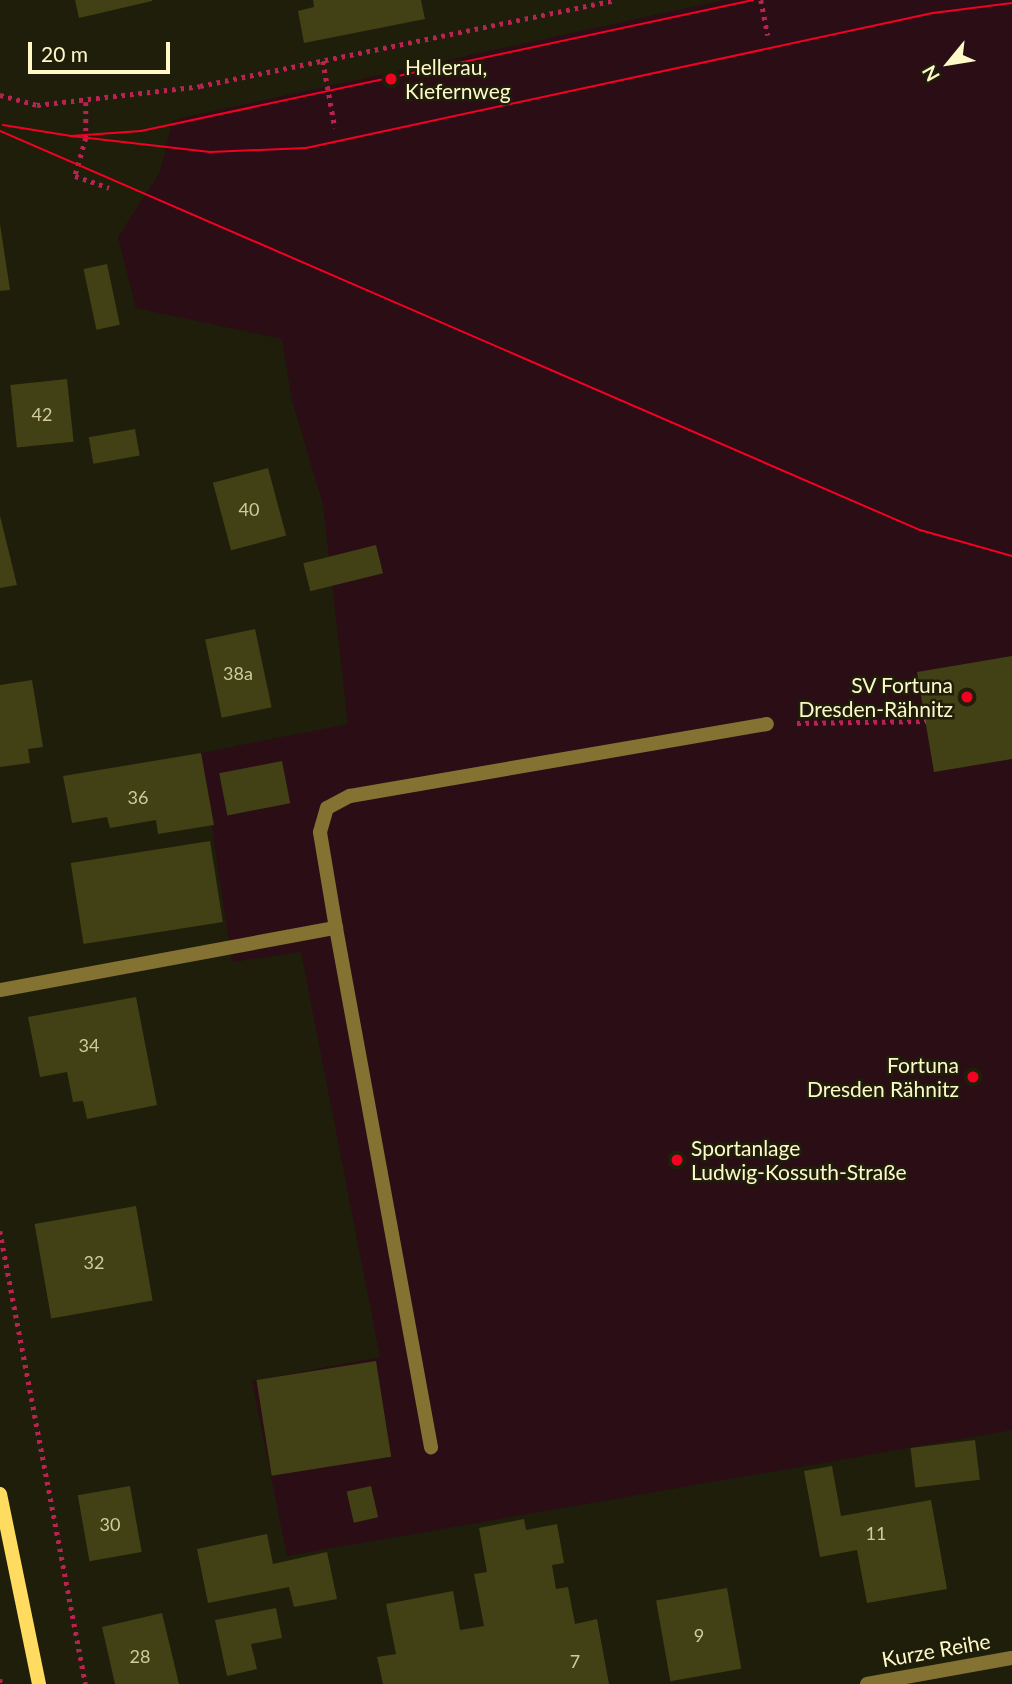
<!DOCTYPE html>
<meta charset="utf-8">
<style>
body{margin:0}
#map{position:relative;width:1012px;height:1684px;overflow:hidden;background:#1f1e0a;font-family:Lato,sans-serif}
div>[style]{position:absolute}
[style*='--x']{left:calc(var(--x)*1px);top:calc(var(--y)*1px);width:calc(var(--w)*1px);rotate:calc(var(--a)*1deg)}
.green>*{inset:0;background:#2a0d15}
.building>*{inset:0;background:#424015;transform-origin:0 0}
.path>*{height:4.5px;margin-top:-2.25px;transform-origin:0;background:repeating-linear-gradient(90deg,#b92351 0 3.5px,transparent 0 8.5px)}
.lane>*{height:14px;margin:-7px;padding:0 7px;transform-origin:7px;border-radius:7px;background:#837231}
.street>*{height:14px;margin:-7px;padding:0 7px;transform-origin:7px;border-radius:7px;background:#837231}
.secondary>*{height:14px;margin:-7px;padding:0 7px;transform-origin:7px;border-radius:7px;background:#ffdc60}
.tram>*{height:2px;margin:-1px;padding:0 1px;transform-origin:1px;border-radius:1px;background:#f40023}
.dots>*{width:19px;height:19px;translate:-50% -50%;box-sizing:border-box;border:4px solid #1f1e0a;border-radius:50%}
span{translate:-50% -50%;white-space:nowrap;text-align:center;line-height:1.15;-webkit-text-stroke:5px #1f1e0a;paint-order:stroke}
.number-label{font-size:18px;color:#d0ca9c}
.number-label span{-webkit-text-stroke-width:0}
.poi-label{font-size:21px;color:#fff8c9}
.left{translate:0 -50%;text-align:left}
.right{translate:-100% -50%;text-align:right}
.street-label{font-size:21px;color:#fff8c9}
.north{position:absolute;left:914px;top:28px;width:70px;height:70px;-webkit-text-stroke:5px #1f1e0a;paint-order:stroke;rotate:240deg;font-size:19px;font-weight:700;line-height:28px;text-align:center;color:#fff8c9}
.north::after{content:'';display:block;margin:auto;width:24px;height:32px;background:#fff8c9;clip-path:polygon(50% 0,100% 100%,50% 72%,0 100%)}
.scale{position:absolute;left:28px;top:42px;width:142px;height:32px;box-sizing:border-box;border:4px solid #fff8c9;border-top:0;padding-left:9px;font-size:21px;line-height:24px;white-space:nowrap;color:#fff8c9;-webkit-text-stroke:5px #1f1e0a;paint-order:stroke}
</style>
<div id="map">
<div class="green">
<i style="clip-path:polygon(724px 0,1012px 0,1012px 1430px,287px 1556px,252px 1381px,380px 1357px,301px 952px,232px 962px,201px 753px,348px 724px,323px 505px,292px 400px,282px 339px,136px 308px,118px 237px,160px 172px,173px 120px)"></i>
</div>
<div class="building">
<i style="clip-path:polygon(75px 0,152px 0,152px 1px,79px 18px)"></i>
<i style="clip-path:polygon(313px 0,421px 0,425px 19px,304px 43px,298px 11px,314px 7px)"></i>
<i style="clip-path:polygon(0 224px,10px 290px,0 291px)"></i>
<i style="left:107px;top:264px;width:62px;height:24px;rotate:78deg"></i>
<i style="left:67px;top:379px;width:63px;height:57px;rotate:84deg"></i>
<i style="left:135px;top:429px;width:27px;height:47px;rotate:80deg"></i>
<i style="left:268px;top:468px;width:70px;height:57px;rotate:75deg"></i>
<i style="clip-path:polygon(0 516px,17px 585px,0 588px)"></i>
<i style="left:376px;top:545px;width:29px;height:75px;rotate:76deg"></i>
<i style="left:255px;top:629px;width:80px;height:51px;rotate:78deg"></i>
<i style="clip-path:polygon(1012px 656px,1012px 759px,934px 772px,917px 672px)"></i>
<i style="clip-path:polygon(32px 680px,43px 747px,28px 749px,30px 763px,0 767px,0 685px)"></i>
<i style="clip-path:polygon(201px 753px,214px 825px,158px 834px,156px 820px,110px 828px,107px 817px,72px 823px,63px 776px)"></i>
<i style="left:282px;top:761px;width:43px;height:64px;rotate:79deg"></i>
<i style="left:210px;top:841px;width:82px;height:141px;rotate:81deg"></i>
<i style="clip-path:polygon(136px 997px,157px 1105px,87px 1119px,83px 1101px,73px 1102px,67px 1072px,40px 1077px,28px 1017px)"></i>
<i style="left:136px;top:1206px;width:96px;height:103px;rotate:80deg"></i>
<i style="left:376px;top:1361px;width:97px;height:121px;rotate:81deg"></i>
<i style="left:975px;top:1440px;width:40px;height:65px;rotate:83deg"></i>
<i style="clip-path:polygon(832px 1466px,841px 1516px,931px 1500px,947px 1589px,867px 1603px,857px 1550px,820px 1557px,804px 1471px)"></i>
<i style="left:130px;top:1486px;width:67px;height:53px;rotate:80deg"></i>
<i style="left:371px;top:1486px;width:32px;height:25px;rotate:77deg"></i>
<i style="clip-path:polygon(524px 1519px,526px 1530px,557px 1524px,564px 1563px,552px 1565px,556px 1589px,568px 1587px,575px 1624px,597px 1619px,609px 1684px,383px 1684px,377px 1657px,396px 1654px,386px 1604px,453px 1591px,460px 1630px,484px 1626px,474px 1574px,487px 1572px,479px 1528px)"></i>
<i style="clip-path:polygon(267px 1534px,273px 1564px,327px 1552px,337px 1599px,294px 1607px,289px 1587px,208px 1603px,197px 1549px)"></i>
<i style="left:727px;top:1588px;width:82px;height:72px;rotate:80deg"></i>
<i style="clip-path:polygon(276px 1608px,282px 1638px,251px 1644px,257px 1669px,227px 1676px,215px 1620px)"></i>
<i style="clip-path:polygon(162px 1613px,179px 1684px,115px 1684px,102px 1627px)"></i>
</div>
<div class="path">
<i style="--x:761;--y:0;--w:36;--a:79"></i>
<i style="--x:323;--y:61;--w:68;--a:79.8"></i>
<i style="--x:0;--y:95;--w:38;--a:15"></i>
<i style="--x:37;--y:105;--w:164;--a:-6.6"></i>
<i style="--x:200;--y:86;--w:423;--a:-11.7"></i>
<i style="--x:86;--y:102;--w:36;--a:90"></i>
<i style="--x:86;--y:138;--w:40;--a:106"></i>
<i style="--x:75;--y:176;--w:36;--a:19"></i>
<i style="--x:797;--y:723;--w:129;--a:-0.9"></i>
<i style="--x:0;--y:1231;--w:461;--a:79.3"></i>
<i style="--x:0;--y:1679;--w:5;--a:79"></i>
</div>
<div class="lane">
<i style="--x:336;--y:928;--w:528;--a:79.63"></i>
<i style="--x:0;--y:990;--w:342;--a:-10.5"></i>
<i style="--x:336;--y:928;--w:97;--a:-99.5"></i>
<i style="--x:320;--y:832;--w:25;--a:-74"></i>
<i style="--x:327;--y:808;--w:26;--a:-28"></i>
<i style="--x:350;--y:796;--w:423;--a:-9.8"></i>
</div>
<div class="street">
<i style="--x:867;--y:1684;--w:147;--a:-10.2"></i>
</div>
<div class="secondary">
<i style="--x:0;--y:1494;--w:194;--a:78.4"></i>
</div>
<div class="tram">
<i style="--x:3;--y:125;--w:69;--a:9.2"></i>
<i style="--x:71;--y:136;--w:70;--a:-4.1"></i>
<i style="--x:141;--y:131;--w:626;--a:-12.08"></i>
<i style="--x:0;--y:131;--w:1003;--a:23.45"></i>
<i style="--x:920;--y:530;--w:96;--a:15.8"></i>
<i style="--x:71;--y:136;--w:140;--a:6.6"></i>
<i style="--x:210;--y:152;--w:96;--a:-2.4"></i>
<i style="--x:306;--y:148;--w:641;--a:-12.15"></i>
<i style="--x:933;--y:13;--w:80;--a:-7.2"></i>
</div>
<div class="dots">
<i style="left:391px;top:79px;background:#f40023"></i>
<i style="left:967px;top:697px;background:#f40023"></i>
<i style="left:973px;top:1077px;background:#f40023"></i>
<i style="left:677px;top:1160px;background:#f40023"></i>
</div>
<div class="number-label">
<span style="left:42px;top:414px">42</span>
<span style="left:249px;top:509px">40</span>
<span style="left:238px;top:673px">38a</span>
<span style="left:138px;top:797px">36</span>
<span style="left:89px;top:1045px">34</span>
<span style="left:94px;top:1262px">32</span>
<span style="left:110px;top:1524px">30</span>
<span style="left:876px;top:1533px">11</span>
<span style="left:699px;top:1635px">9</span>
<span style="left:140px;top:1656px">28</span>
<span style="left:575px;top:1661px">7</span>
</div>
<div class="poi-label">
<span class="left" style="left:405px;top:79px">Hellerau,<br>Kiefernweg</span>
<span class="right" style="left:953px;top:697px">SV Fortuna<br>Dresden-Rähnitz</span>
<span class="right" style="left:959px;top:1077px">Fortuna<br>Dresden Rähnitz</span>
<span class="left" style="left:691px;top:1160px">Sportanlage<br>Ludwig-Kossuth-Straße</span>
</div>
<div class="street-label">
<span style="left:936px;top:1650px;rotate:-10deg">Kurze Reihe</span>
</div>
<div class="north">N</div>
<div class="scale">20 m</div>
</div>
